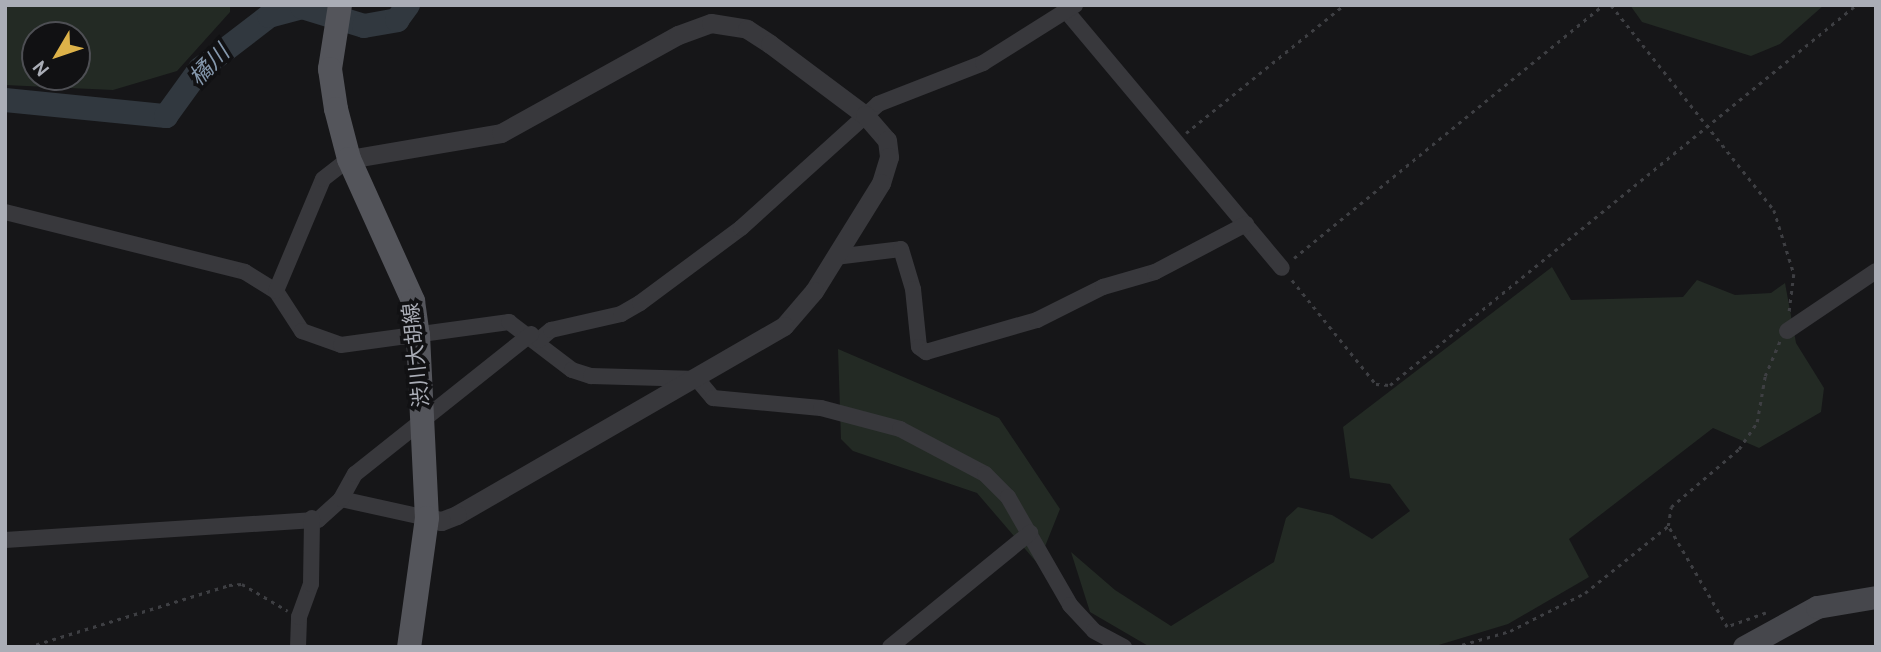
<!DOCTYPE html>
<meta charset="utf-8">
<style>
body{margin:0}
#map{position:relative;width:1881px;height:652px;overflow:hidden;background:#161618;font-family:Cabin,"Noto Sans JP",sans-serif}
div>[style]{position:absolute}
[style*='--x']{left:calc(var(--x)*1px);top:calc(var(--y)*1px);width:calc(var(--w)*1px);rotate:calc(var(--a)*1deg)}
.green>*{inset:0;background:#232a24}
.river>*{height:24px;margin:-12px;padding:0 12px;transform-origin:12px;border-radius:12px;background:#31383f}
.path>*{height:2.5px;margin-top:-1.25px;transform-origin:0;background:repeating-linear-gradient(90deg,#3e3f43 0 3.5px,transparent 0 8.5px)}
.minor>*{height:16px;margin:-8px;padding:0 8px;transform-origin:8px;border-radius:8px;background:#38383c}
.tertiary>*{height:19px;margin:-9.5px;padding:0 9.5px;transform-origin:9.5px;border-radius:9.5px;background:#38383c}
.secondary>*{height:23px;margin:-11.5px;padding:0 11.5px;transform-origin:11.5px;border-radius:11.5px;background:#46474c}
.primary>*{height:24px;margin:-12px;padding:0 12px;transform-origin:12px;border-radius:12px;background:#54555b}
span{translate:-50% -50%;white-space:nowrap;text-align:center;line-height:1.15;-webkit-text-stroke:7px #111113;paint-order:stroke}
.street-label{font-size:21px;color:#aaadb6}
.water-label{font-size:23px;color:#8598ad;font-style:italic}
.frame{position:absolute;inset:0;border:7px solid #aaadb6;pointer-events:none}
.north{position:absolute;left:21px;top:21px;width:70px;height:70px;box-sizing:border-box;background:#111113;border:2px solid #4e4f54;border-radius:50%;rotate:231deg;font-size:19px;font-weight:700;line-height:28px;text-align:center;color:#aaadb6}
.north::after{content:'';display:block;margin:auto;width:24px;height:32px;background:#ddb249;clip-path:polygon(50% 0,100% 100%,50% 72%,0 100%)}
</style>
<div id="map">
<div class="green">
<i style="clip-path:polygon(evenodd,5px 5px,230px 5px,230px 12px,177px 71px,113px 90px,5px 85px,5px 5px,35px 35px,77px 35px,77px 77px,35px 77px,35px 35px)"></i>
<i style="clip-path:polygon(1630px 5px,1824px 5px,1780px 44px,1751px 56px,1642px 22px)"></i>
<i style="clip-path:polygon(1552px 267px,1571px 300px,1683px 297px,1697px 280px,1735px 295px,1771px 293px,1785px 283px,1796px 343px,1824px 388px,1821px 412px,1759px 448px,1713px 428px,1569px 539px,1589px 577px,1508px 624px,1432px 647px,1150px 647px,1090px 612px,1071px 552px,1115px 590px,1171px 626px,1274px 562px,1286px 518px,1298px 507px,1332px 515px,1372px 539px,1410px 511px,1390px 484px,1350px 478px,1343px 427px)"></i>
<i style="clip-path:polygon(838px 349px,999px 418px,1060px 509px,1038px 564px,977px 493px,853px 451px,841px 439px)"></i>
</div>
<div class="river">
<i style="--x:5;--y:100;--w:162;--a:5.7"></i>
<i style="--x:166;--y:116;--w:58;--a:-54.1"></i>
<i style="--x:200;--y:69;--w:87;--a:-37.5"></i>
<i style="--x:269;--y:16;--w:34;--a:-15"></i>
<i style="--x:302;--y:7;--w:65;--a:17"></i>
<i style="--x:364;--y:26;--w:34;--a:-10"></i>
<i style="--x:397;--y:20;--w:19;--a:-54"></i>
</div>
<div class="path">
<i style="--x:1611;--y:5;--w:262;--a:51.5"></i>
<i style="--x:1774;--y:210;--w:67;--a:72.6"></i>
<i style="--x:1794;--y:274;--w:38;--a:97"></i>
<i style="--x:1186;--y:133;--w:203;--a:-39"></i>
<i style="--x:1294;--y:258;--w:399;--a:-39.3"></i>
<i style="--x:1292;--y:280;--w:134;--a:51.1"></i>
<i style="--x:1376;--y:384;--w:14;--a:4"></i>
<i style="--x:1390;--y:385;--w:601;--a:-39.2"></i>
<i style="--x:1766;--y:613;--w:41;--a:160.3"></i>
<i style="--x:1727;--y:627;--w:117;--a:-120.3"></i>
<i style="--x:1668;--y:526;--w:19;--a:-81"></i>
<i style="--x:1671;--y:507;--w:89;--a:-40.5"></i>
<i style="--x:1739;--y:449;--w:32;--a:-56"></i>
<i style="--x:1757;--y:422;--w:47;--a:-80.1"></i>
<i style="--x:1765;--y:376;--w:38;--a:-67"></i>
<i style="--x:28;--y:647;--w:210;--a:-17.1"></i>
<i style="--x:229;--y:585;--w:13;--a:-4"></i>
<i style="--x:242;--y:584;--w:53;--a:30.4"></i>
<i style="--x:1454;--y:647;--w:58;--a:-15.9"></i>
<i style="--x:1510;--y:631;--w:84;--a:-26.9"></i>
<i style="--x:1585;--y:593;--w:107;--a:-38.9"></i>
</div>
<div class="minor">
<i style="--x:1067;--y:12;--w:334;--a:50"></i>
<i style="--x:5;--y:212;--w:247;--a:14"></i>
<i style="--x:245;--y:272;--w:36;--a:32"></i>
<i style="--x:276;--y:291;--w:48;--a:57"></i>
<i style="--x:302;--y:331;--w:41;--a:19.7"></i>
<i style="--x:341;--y:345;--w:170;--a:-7.8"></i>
<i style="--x:509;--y:322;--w:79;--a:37.3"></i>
<i style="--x:572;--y:370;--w:20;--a:18"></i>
<i style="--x:591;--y:376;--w:106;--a:1.6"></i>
<i style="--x:697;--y:379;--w:25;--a:50"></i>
<i style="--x:713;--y:398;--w:108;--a:5.3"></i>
<i style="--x:821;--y:408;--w:82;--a:14.9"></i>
<i style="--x:900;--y:429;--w:96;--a:27.9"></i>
<i style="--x:985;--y:474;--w:33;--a:45"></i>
<i style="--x:1008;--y:497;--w:125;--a:60.1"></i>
<i style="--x:1070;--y:605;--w:35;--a:47"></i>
<i style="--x:1094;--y:631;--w:34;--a:28"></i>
<i style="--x:835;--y:257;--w:66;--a:-6.9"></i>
<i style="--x:901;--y:249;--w:42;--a:73.3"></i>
<i style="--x:913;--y:289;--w:58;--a:84.1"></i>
<i style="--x:919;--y:347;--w:9;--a:36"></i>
<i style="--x:926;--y:352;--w:116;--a:-16.1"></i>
<i style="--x:1037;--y:320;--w:74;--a:-26.6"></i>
<i style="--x:1103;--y:287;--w:54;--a:-16.1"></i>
<i style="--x:1155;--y:272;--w:103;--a:-27.8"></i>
<i style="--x:276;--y:291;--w:121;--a:-67.2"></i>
<i style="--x:323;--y:179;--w:33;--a:-38"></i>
<i style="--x:1787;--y:331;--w:107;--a:-34"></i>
<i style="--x:539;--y:340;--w:16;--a:-40"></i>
<i style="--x:551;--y:330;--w:72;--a:-12.9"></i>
<i style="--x:621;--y:314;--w:22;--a:-30"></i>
<i style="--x:640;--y:303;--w:126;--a:-36.6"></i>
<i style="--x:741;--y:228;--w:185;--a:-42.1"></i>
<i style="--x:878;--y:104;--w:113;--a:-21.3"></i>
<i style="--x:983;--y:63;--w:109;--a:-32.2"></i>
<i style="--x:341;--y:499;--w:88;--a:12.5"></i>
<i style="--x:5;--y:540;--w:314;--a:-3.7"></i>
<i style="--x:318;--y:520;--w:31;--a:-42"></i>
<i style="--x:341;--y:499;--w:29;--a:-61"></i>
<i style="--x:355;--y:474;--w:225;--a:-38.5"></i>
<i style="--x:298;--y:647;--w:30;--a:-88"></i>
<i style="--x:299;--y:617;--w:35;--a:-70"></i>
<i style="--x:311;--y:584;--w:66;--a:-89.1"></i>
<i style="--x:890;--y:647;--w:181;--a:-39.2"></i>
</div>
<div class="tertiary">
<i style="--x:349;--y:159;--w:154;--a:-9.7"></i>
<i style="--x:501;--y:133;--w:202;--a:-29"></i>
<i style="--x:678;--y:35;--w:35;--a:-20"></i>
<i style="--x:711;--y:23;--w:36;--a:9"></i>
<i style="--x:747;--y:29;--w:27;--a:33"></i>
<i style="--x:770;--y:44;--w:119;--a:36.8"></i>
<i style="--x:865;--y:115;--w:33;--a:49"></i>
<i style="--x:887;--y:140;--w:17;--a:83"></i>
<i style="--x:889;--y:157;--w:27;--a:107"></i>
<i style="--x:881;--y:183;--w:127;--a:121.8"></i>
<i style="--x:814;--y:291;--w:46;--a:130.6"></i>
<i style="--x:784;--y:326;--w:378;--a:150"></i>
<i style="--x:457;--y:515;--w:17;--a:159"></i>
<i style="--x:441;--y:521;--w:14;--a:-168"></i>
</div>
<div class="secondary">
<i style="--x:1744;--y:647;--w:83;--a:-28.7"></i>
<i style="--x:1817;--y:607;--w:60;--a:-9.6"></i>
</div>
<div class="primary">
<i style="--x:340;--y:5;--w:65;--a:98.9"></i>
<i style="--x:330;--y:69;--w:40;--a:81.5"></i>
<i style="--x:336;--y:109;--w:52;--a:75.4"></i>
<i style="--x:349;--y:159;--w:156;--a:65.7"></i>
<i style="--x:413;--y:301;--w:34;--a:82"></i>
<i style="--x:418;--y:335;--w:183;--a:87.2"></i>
<i style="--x:427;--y:518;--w:130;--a:97.9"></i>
</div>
<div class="street-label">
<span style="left:416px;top:355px;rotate:-96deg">渋川大胡線</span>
</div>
<div class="water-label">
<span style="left:209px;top:65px;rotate:-46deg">橘川</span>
</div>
<div class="frame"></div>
<div class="north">N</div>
</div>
